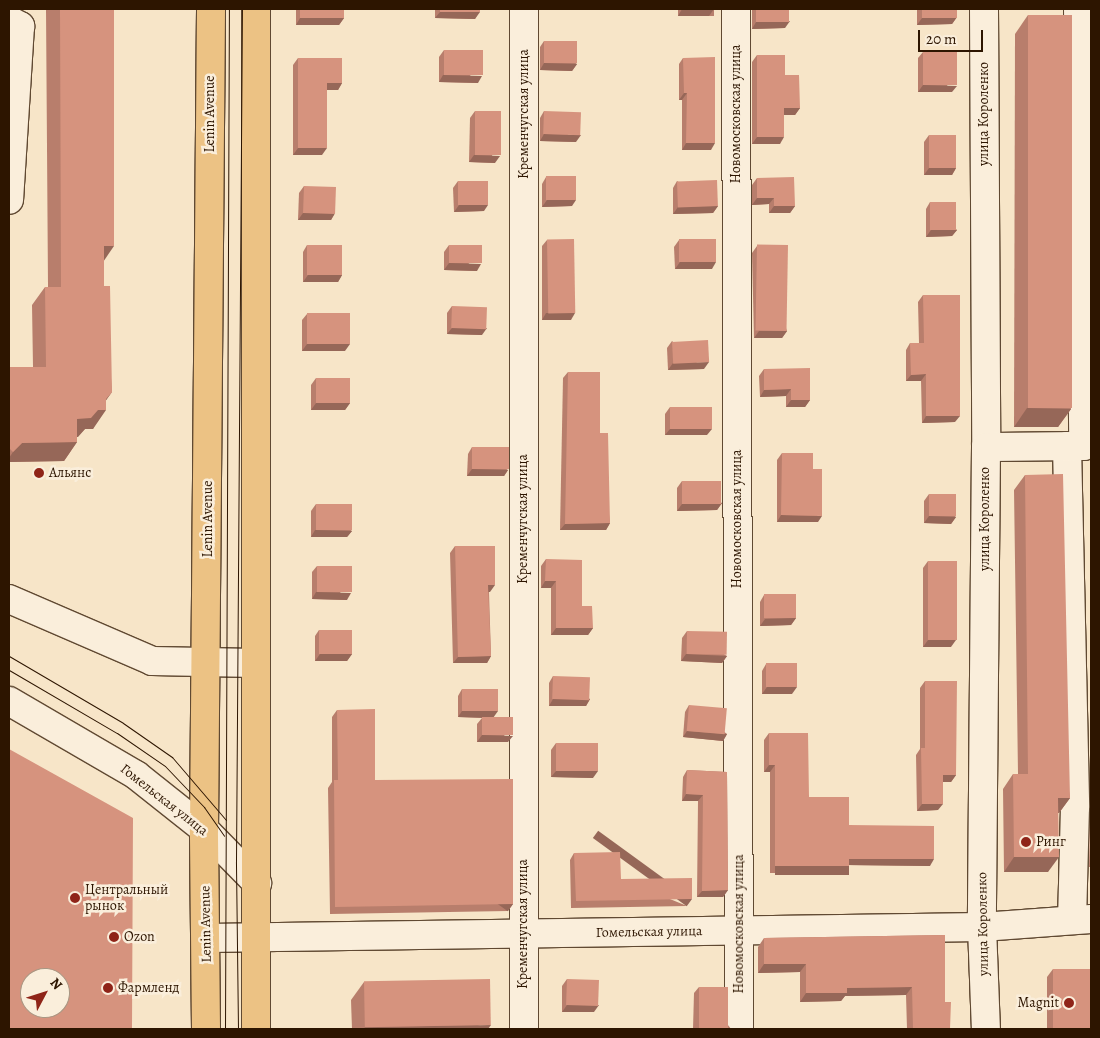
<!DOCTYPE html>
<meta charset="utf-8">
<style>
body{margin:0}
#map{position:relative;width:1100px;height:1038px;overflow:hidden;background:#f7e5c8;font-family:Alegreya,serif}
div>[style]{position:absolute}
[style*='--x']{left:calc(var(--x)*1px);top:calc(var(--y)*1px);width:calc(var(--w)*1px);rotate:calc(var(--a)*1deg)}
.roads{filter:drop-shadow(1px 0 #604932) drop-shadow(-1px 0 #604932) drop-shadow(0 1px #604932) drop-shadow(0 -1px #604932)}
.minor>*{height:28px;margin:-14px;padding:0 14px;transform-origin:14px;border-radius:14px;background:#faeedb}
.major>*{height:28px;margin:-14px;padding:0 14px;transform-origin:14px;border-radius:14px;background:#ecc284}
.tram>*{height:1px;margin:-0.5px;padding:0 0.5px;transform-origin:0.5px;border-radius:0.5px;background:#2d1500}
.wall>*{inset:0;background:#b87e6c;transform-origin:0 0}
.shaded-wall>*{inset:0;background:#966758;transform-origin:0 0}
.building>*{inset:0;background:#d6937e;transform-origin:0 0}
.dots>*{width:14px;height:14px;translate:-50% -50%;box-sizing:border-box;border:2px solid #faeedb;border-radius:50%}
span{translate:-50% -50%;white-space:nowrap;text-align:center;line-height:1.15;-webkit-text-stroke:5px #faeedb;paint-order:stroke}
.street-label{font-size:14px;color:#2d1500}
.poi-label{font-size:14px;color:#2d1500}
.left{translate:0 -50%;text-align:left}
.right{translate:-100% -50%;text-align:right}
.frame{position:absolute;inset:0;border:10px solid #2d1500;pointer-events:none}
.north{position:absolute;left:20px;top:968px;width:50px;height:50px;box-sizing:border-box;background:#faeedb;border:1px solid #a89783;border-radius:50%;rotate:50deg;font-size:14px;font-weight:700;line-height:20px;text-align:center;color:#2d1500}
.north::after{content:'';display:block;margin:auto;width:18px;height:22px;background:#8f2418;clip-path:polygon(50% 0,100% 100%,50% 72%,0 100%)}
.scale{position:absolute;left:918px;top:30px;width:65px;height:22px;box-sizing:border-box;border:2px solid #2d1500;border-top:0;padding-left:6px;font-size:15px;line-height:18px;white-space:nowrap;color:#2d1500;-webkit-text-stroke:4px #faeedb;paint-order:stroke}
</style>
<div id="map">
<div class="roads">
<div class="minor">
<i style="--x:736;--y:9;--w:1020;--a:89.83"></i>
<i style="--x:984;--y:9;--w:438;--a:89.7"></i>
<i style="--x:986;--y:447;--w:480;--a:90.5"></i>
<i style="--x:982;--y:927;--w:102;--a:87.8"></i>
<i style="--x:1078;--y:9;--w:437;--a:89.3"></i>
<i style="--x:9;--y:20;--w:13;--a:29"></i>
<i style="--x:20;--y:26;--w:174;--a:93.6"></i>
<i style="--x:1067;--y:446;--w:361;--a:88.7"></i>
<i style="--x:1075;--y:807;--w:111;--a:91.5"></i>
<i style="--x:986;--y:447;--w:98;--a:-0.6"></i>
<i style="--x:9;--y:599;--w:156;--a:23.4"></i>
<i style="--x:152;--y:661;--w:103;--a:1.1"></i>
<i style="--x:9;--y:701;--w:147;--a:30.2"></i>
<i style="--x:136;--y:775;--w:87;--a:38.5"></i>
<i style="--x:204;--y:829;--w:76;--a:45.5"></i>
<i style="--x:207;--y:938;--w:775;--a:-0.81"></i>
<i style="--x:982;--y:927;--w:109;--a:-4.2"></i>
<i style="--x:524;--y:1029;--w:1020;--a:-90"></i>
</div>
<div class="major">
<i style="--x:256;--y:9;--w:1020;--a:90"></i>
<i style="--x:206;--y:1029;--w:200;--a:-90.6"></i>
<i style="--x:204;--y:829;--w:820;--a:-89.51"></i>
</div>
</div>
<div class="tram">
<i style="--x:9;--y:656;--w:132;--a:30.4"></i>
<i style="--x:123;--y:723;--w:60;--a:34.8"></i>
<i style="--x:172;--y:757;--w:83;--a:49.4"></i>
<i style="--x:9;--y:670;--w:125;--a:30.3"></i>
<i style="--x:117;--y:733;--w:58;--a:34.5"></i>
<i style="--x:165;--y:766;--w:57;--a:46.4"></i>
<i style="--x:204;--y:807;--w:35;--a:55"></i>
<i style="--x:225;--y:1029;--w:1020;--a:-89.78"></i>
<i style="--x:238;--y:1029;--w:168;--a:-90.7"></i>
<i style="--x:236;--y:861;--w:852;--a:-89.6"></i>
</div>
<div class="wall">
<i style="clip-path:polygon(46px 9px,114px 9px,104px 261px,104px 286px,112px 392px,106px 400px,93px 429px,85px 429px,77px 437px,77px 442px,64px 461px,9px 462px,9px 367px,33px 367px,32px 305px,45px 287px,48px 287px)"></i>
<i style="clip-path:polygon(296px 9px,344px 9px,344px 18px,339px 25px,296px 25px)"></i>
<i style="clip-path:polygon(435px 9px,480px 9px,475px 19px,435px 18px)"></i>
<i style="left:678px;top:9px;width:36px;height:7px"></i>
<i style="clip-path:polygon(752px 9px,789px 9px,785px 28px,752px 29px)"></i>
<i style="clip-path:polygon(917px 9px,957px 9px,957px 17px,952px 24px,917px 25px)"></i>
<i style="clip-path:polygon(1028px 15px,1071px 409px,1058px 427px,1014px 427px,1015px 34px)"></i>
<i style="clip-path:polygon(544px 41px,577px 64px,572px 71px,540px 70px,540px 47px)"></i>
<i style="clip-path:polygon(444px 50px,478px 83px,439px 82px,439px 57px)"></i>
<i style="clip-path:polygon(923px 52px,952px 92px,918px 92px,918px 58px)"></i>
<i style="clip-path:polygon(757px 55px,785px 75px,800px 108px,795px 115px,784px 115px,780px 144px,752px 144px,752px 62px)"></i>
<i style="clip-path:polygon(298px 58px,342px 83px,338px 90px,327px 90px,322px 155px,293px 155px,293px 65px)"></i>
<i style="clip-path:polygon(683px 58px,711px 150px,682px 150px,682px 100px,679px 100px,679px 64px)"></i>
<i style="clip-path:polygon(475px 111px,495px 163px,469px 162px,470px 118px)"></i>
<i style="clip-path:polygon(544px 111px,576px 142px,540px 141px,540px 118px)"></i>
<i style="clip-path:polygon(929px 135px,956px 168px,952px 175px,924px 175px,924px 142px)"></i>
<i style="clip-path:polygon(546px 177px,572px 206px,542px 207px,542px 184px)"></i>
<i style="clip-path:polygon(757px 178px,795px 206px,790px 213px,769px 213px,769px 204px,752px 205px,752px 185px)"></i>
<i style="clip-path:polygon(458px 181px,484px 211px,454px 212px,453px 188px)"></i>
<i style="clip-path:polygon(677px 181px,718px 206px,713px 213px,673px 214px,673px 188px)"></i>
<i style="clip-path:polygon(304px 186px,335px 213px,331px 220px,298px 220px,299px 193px)"></i>
<i style="clip-path:polygon(930px 202px,957px 230px,952px 236px,926px 237px,926px 209px)"></i>
<i style="clip-path:polygon(547px 240px,571px 320px,542px 320px,542px 246px)"></i>
<i style="clip-path:polygon(679px 240px,712px 269px,675px 269px,674px 247px)"></i>
<i style="clip-path:polygon(307px 245px,342px 275px,338px 282px,303px 282px,303px 252px)"></i>
<i style="clip-path:polygon(449px 245px,477px 271px,444px 270px,444px 252px)"></i>
<i style="clip-path:polygon(757px 246px,787px 331px,782px 338px,754px 338px,752px 253px)"></i>
<i style="clip-path:polygon(923px 295px,955px 422px,922px 423px,921px 381px,906px 381px,906px 350px,910px 343px,919px 343px,918px 302px)"></i>
<i style="clip-path:polygon(452px 306px,482px 335px,447px 334px,447px 313px)"></i>
<i style="clip-path:polygon(307px 314px,345px 351px,302px 351px,302px 320px)"></i>
<i style="clip-path:polygon(672px 341px,704px 369px,668px 370px,667px 348px)"></i>
<i style="clip-path:polygon(764px 369px,810px 400px,805px 407px,786px 407px,786px 396px,760px 397px,759px 376px)"></i>
<i style="clip-path:polygon(568px 372px,600px 433px,610px 523px,606px 530px,560px 530px,563px 378px)"></i>
<i style="clip-path:polygon(316px 378px,350px 403px,345px 410px,311px 410px,311px 385px)"></i>
<i style="clip-path:polygon(670px 407px,707px 435px,665px 435px,665px 414px)"></i>
<i style="clip-path:polygon(472px 447px,508px 470px,504px 476px,467px 476px,468px 454px)"></i>
<i style="clip-path:polygon(782px 453px,813px 469px,818px 522px,777px 522px,777px 460px)"></i>
<i style="clip-path:polygon(1025px 475px,1070px 798px,1059px 813px,1058px 813px,1048px 872px,1004px 872px,1003px 789px,1013px 774px,1018px 774px,1014px 490px)"></i>
<i style="clip-path:polygon(682px 481px,722px 503px,717px 510px,677px 511px,677px 488px)"></i>
<i style="clip-path:polygon(929px 494px,956px 517px,951px 524px,924px 523px,924px 501px)"></i>
<i style="clip-path:polygon(316px 504px,352px 531px,347px 537px,311px 537px,311px 511px)"></i>
<i style="clip-path:polygon(455px 546px,490px 592px,489px 592px,491px 656px,487px 663px,453px 663px,450px 553px)"></i>
<i style="clip-path:polygon(546px 559px,582px 606px,593px 628px,588px 635px,551px 635px,551px 588px,541px 588px,541px 566px)"></i>
<i style="clip-path:polygon(928px 561px,951px 647px,923px 647px,923px 568px)"></i>
<i style="clip-path:polygon(317px 566px,347px 600px,312px 599px,312px 572px)"></i>
<i style="clip-path:polygon(764px 595px,796px 618px,791px 625px,760px 626px,760px 602px)"></i>
<i style="clip-path:polygon(319px 630px,352px 654px,347px 661px,315px 661px,315px 636px)"></i>
<i style="clip-path:polygon(687px 631px,727px 656px,722px 663px,681px 661px,682px 638px)"></i>
<i style="clip-path:polygon(766px 664px,792px 694px,762px 694px,762px 671px)"></i>
<i style="clip-path:polygon(553px 676px,590px 699px,586px 706px,549px 706px,549px 683px)"></i>
<i style="clip-path:polygon(925px 681px,956px 775px,951px 782px,943px 782px,938px 810px,917px 811px,916px 755px,920px 749px,920px 688px)"></i>
<i style="clip-path:polygon(462px 689px,494px 717px,508px 742px,477px 742px,477px 724px,482px 718px,458px 717px,458px 696px)"></i>
<i style="clip-path:polygon(689px 705px,727px 734px,723px 741px,683px 737px,685px 712px)"></i>
<i style="clip-path:polygon(337px 710px,375px 780px,513px 904px,508px 911px,330px 914px,328px 788px,332px 782px,332px 717px)"></i>
<i style="clip-path:polygon(769px 733px,809px 797px,849px 825px,930px 866px,849px 865px,844px 873px,770px 873px,770px 772px,764px 772px,764px 740px)"></i>
<i style="clip-path:polygon(556px 743px,593px 778px,551px 777px,551px 750px)"></i>
<i style="clip-path:polygon(687px 770px,727px 772px,728px 890px,723px 897px,697px 897px,698px 801px,682px 801px,683px 777px)"></i>
<i style="clip-path:polygon(1091px 820px,1091px 867px,1089px 867px,1090px 821px)"></i>
<i style="clip-path:polygon(574px 853px,621px 879px,687px 906px,571px 908px,570px 860px)"></i>
<i style="clip-path:polygon(945px 935px,945px 1002px,950px 1029px,907px 1029px,906px 995px,845px 996px,841px 1001px,800px 1002px,800px 972px,758px 973px,758px 947px,764px 938px)"></i>
<i style="clip-path:polygon(1053px 969px,1091px 1029px,1047px 1029px,1047px 977px)"></i>
<i style="clip-path:polygon(567px 979px,594px 1012px,562px 1012px,562px 986px)"></i>
<i style="clip-path:polygon(364px 982px,488px 1029px,352px 1029px,351px 1000px)"></i>
<i style="clip-path:polygon(699px 987px,731px 1029px,693px 1029px,694px 993px)"></i>
</div>
<div class="shaded-wall">
<i style="clip-path:polygon(682px 9px,714px 9px,709px 16px,678px 16px)"></i>
<i style="clip-path:polygon(440px 12px,480px 12px,475px 19px,435px 18px)"></i>
<i style="clip-path:polygon(957px 17px,952px 24px,917px 25px,922px 18px)"></i>
<i style="clip-path:polygon(300px 18px,344px 18px,339px 25px,296px 25px)"></i>
<i style="clip-path:polygon(790px 21px,785px 28px,752px 29px,756px 22px)"></i>
<i style="clip-path:polygon(544px 63px,577px 64px,572px 71px,540px 70px)"></i>
<i style="clip-path:polygon(443px 75px,482px 76px,478px 83px,439px 82px)"></i>
<i style="clip-path:polygon(327px 83px,342px 83px,338px 90px,322px 90px)"></i>
<i style="clip-path:polygon(923px 85px,957px 86px,952px 92px,918px 92px)"></i>
<i style="clip-path:polygon(684px 93px,687px 93px,682px 100px,679px 100px)"></i>
<i style="clip-path:polygon(784px 108px,800px 108px,795px 115px,779px 115px)"></i>
<i style="clip-path:polygon(544px 134px,581px 135px,576px 142px,540px 141px)"></i>
<i style="clip-path:polygon(757px 137px,784px 137px,780px 144px,752px 144px)"></i>
<i style="clip-path:polygon(686px 143px,715px 143px,711px 150px,682px 150px)"></i>
<i style="clip-path:polygon(298px 148px,327px 148px,322px 155px,293px 155px)"></i>
<i style="clip-path:polygon(474px 155px,500px 156px,495px 163px,469px 162px)"></i>
<i style="clip-path:polygon(929px 168px,956px 168px,952px 175px,924px 175px)"></i>
<i style="clip-path:polygon(757px 198px,774px 198px,769px 204px,752px 205px)"></i>
<i style="clip-path:polygon(547px 200px,576px 200px,572px 206px,542px 207px)"></i>
<i style="clip-path:polygon(459px 205px,488px 205px,484px 211px,454px 212px)"></i>
<i style="clip-path:polygon(718px 206px,713px 213px,673px 214px,678px 207px)"></i>
<i style="clip-path:polygon(774px 206px,795px 206px,790px 213px,769px 213px)"></i>
<i style="clip-path:polygon(303px 213px,335px 213px,331px 220px,298px 220px)"></i>
<i style="clip-path:polygon(931px 230px,957px 230px,952px 236px,926px 237px)"></i>
<i style="clip-path:polygon(104px 246px,114px 246px,101px 265px)"></i>
<i style="clip-path:polygon(680px 262px,716px 262px,712px 269px,675px 269px)"></i>
<i style="clip-path:polygon(449px 263px,481px 264px,477px 271px,444px 270px)"></i>
<i style="clip-path:polygon(308px 275px,342px 275px,338px 282px,303px 282px)"></i>
<i style="clip-path:polygon(546px 313px,575px 313px,571px 320px,542px 320px)"></i>
<i style="clip-path:polygon(452px 328px,487px 328px,482px 335px,447px 334px)"></i>
<i style="clip-path:polygon(759px 331px,787px 331px,782px 338px,754px 338px)"></i>
<i style="clip-path:polygon(307px 344px,350px 344px,345px 351px,302px 351px)"></i>
<i style="clip-path:polygon(709px 362px,704px 369px,668px 370px,673px 363px)"></i>
<i style="clip-path:polygon(926px 374px,921px 381px,906px 381px,911px 375px)"></i>
<i style="clip-path:polygon(791px 389px,786px 396px,760px 397px,764px 390px)"></i>
<i style="clip-path:polygon(112px 392px,99px 410px,106px 410px,93px 429px,85px 429px,78px 437px,64px 437px,77px 419px,106px 399px)"></i>
<i style="clip-path:polygon(791px 400px,810px 400px,805px 407px,786px 407px)"></i>
<i style="clip-path:polygon(316px 403px,350px 403px,345px 410px,311px 410px)"></i>
<i style="clip-path:polygon(1027px 408px,1071px 409px,1058px 427px,1014px 427px)"></i>
<i style="clip-path:polygon(926px 416px,960px 416px,955px 422px,922px 423px)"></i>
<i style="clip-path:polygon(670px 429px,712px 429px,707px 435px,665px 435px)"></i>
<i style="clip-path:polygon(77px 442px,64px 461px,9px 462px,9px 458px,13px 452px,22px 443px)"></i>
<i style="clip-path:polygon(472px 469px,508px 470px,504px 476px,467px 476px)"></i>
<i style="clip-path:polygon(722px 503px,717px 510px,677px 511px,682px 504px)"></i>
<i style="clip-path:polygon(781px 515px,822px 516px,818px 522px,777px 522px)"></i>
<i style="clip-path:polygon(929px 516px,956px 517px,951px 524px,924px 523px)"></i>
<i style="clip-path:polygon(610px 523px,606px 530px,560px 530px,565px 524px)"></i>
<i style="clip-path:polygon(315px 530px,352px 531px,347px 537px,311px 537px)"></i>
<i style="clip-path:polygon(545px 581px,556px 581px,551px 588px,541px 588px)"></i>
<i style="clip-path:polygon(488px 585px,495px 585px,490px 592px,484px 592px)"></i>
<i style="clip-path:polygon(316px 592px,351px 593px,347px 600px,312px 599px)"></i>
<i style="clip-path:polygon(796px 618px,791px 625px,760px 626px,765px 619px)"></i>
<i style="clip-path:polygon(556px 628px,593px 628px,588px 635px,551px 635px)"></i>
<i style="clip-path:polygon(928px 640px,956px 640px,951px 647px,923px 647px)"></i>
<i style="clip-path:polygon(320px 654px,352px 654px,347px 661px,315px 661px)"></i>
<i style="clip-path:polygon(686px 654px,727px 656px,722px 663px,681px 661px)"></i>
<i style="clip-path:polygon(491px 656px,487px 663px,453px 663px,458px 657px)"></i>
<i style="clip-path:polygon(767px 687px,797px 687px,792px 694px,762px 694px)"></i>
<i style="clip-path:polygon(553px 699px,590px 699px,586px 706px,549px 706px)"></i>
<i style="clip-path:polygon(462px 711px,498px 711px,493px 718px,458px 717px)"></i>
<i style="clip-path:polygon(687px 731px,727px 734px,723px 741px,683px 737px)"></i>
<i style="clip-path:polygon(482px 735px,513px 736px,508px 742px,477px 742px)"></i>
<i style="clip-path:polygon(769px 765px,775px 765px,770px 772px,764px 772px)"></i>
<i style="clip-path:polygon(556px 771px,598px 771px,593px 778px,551px 777px)"></i>
<i style="clip-path:polygon(943px 775px,956px 775px,951px 782px,938px 782px)"></i>
<i style="clip-path:polygon(686px 794px,703px 795px,698px 801px,682px 801px)"></i>
<i style="clip-path:polygon(1058px 798px,1070px 798px,1059px 813px,1048px 813px)"></i>
<i style="clip-path:polygon(922px 804px,943px 804px,938px 810px,917px 811px)"></i>
<i style="clip-path:polygon(1014px 857px,1059px 857px,1048px 872px,1004px 872px)"></i>
<i style="clip-path:polygon(849px 859px,934px 859px,930px 866px,844px 865px)"></i>
<i style="left:775px;top:866px;width:74px;height:9px"></i>
<i style="clip-path:polygon(728px 890px,723px 897px,697px 897px,702px 891px)"></i>
<i style="left:692px;top:899px;width:9px;height:116px;rotate:126deg"></i>
<i style="left:513px;top:904px;width:9px;height:178px;rotate:126deg"></i>
<i style="clip-path:polygon(764px 964px,806px 964px,800px 972px,758px 973px)"></i>
<i style="clip-path:polygon(912px 987px,906px 995px,845px 996px,841px 1001px,800px 1002px,806px 993px,847px 988px)"></i>
<i style="clip-path:polygon(567px 1005px,599px 1005px,594px 1012px,562px 1012px)"></i>
<i style="clip-path:polygon(491px 1025px,488px 1029px,364px 1029px,365px 1027px)"></i>
</div>
<div class="building">
<i style="clip-path:polygon(60px 9px,114px 9px,114px 246px,104px 246px,104px 286px,110px 286px,112px 392px,106px 399px,106px 410px,98px 410px,91px 418px,77px 419px,77px 442px,22px 443px,13px 452px,9px 448px,9px 367px,46px 367px,45px 287px,61px 287px)"></i>
<i style="left:300px;top:9px;width:44px;height:9px"></i>
<i style="left:440px;top:9px;width:40px;height:3px"></i>
<i style="left:756px;top:9px;width:33px;height:13px"></i>
<i style="left:922px;top:9px;width:35px;height:9px"></i>
<i style="left:1028px;top:15px;width:44px;height:393px"></i>
<i style="left:544px;top:41px;width:33px;height:22px"></i>
<i style="left:444px;top:50px;width:39px;height:25px"></i>
<i style="left:923px;top:52px;width:34px;height:33px"></i>
<i style="clip-path:polygon(757px 55px,785px 55px,785px 75px,799px 75px,800px 108px,784px 108px,784px 137px,757px 137px)"></i>
<i style="clip-path:polygon(715px 57px,715px 143px,686px 143px,687px 93px,684px 93px,683px 58px)"></i>
<i style="clip-path:polygon(298px 58px,342px 58px,342px 83px,327px 83px,327px 148px,298px 148px)"></i>
<i style="left:475px;top:111px;width:26px;height:44px"></i>
<i style="left:544px;top:111px;width:37px;height:23px;rotate:2deg"></i>
<i style="left:929px;top:135px;width:27px;height:33px"></i>
<i style="left:576px;top:176px;width:24px;height:30px;rotate:90deg"></i>
<i style="clip-path:polygon(794px 177px,795px 206px,774px 206px,774px 198px,757px 198px,757px 178px)"></i>
<i style="left:717px;top:180px;width:26px;height:40px;rotate:88deg"></i>
<i style="left:458px;top:181px;width:30px;height:24px"></i>
<i style="left:304px;top:186px;width:32px;height:27px;rotate:2deg"></i>
<i style="left:930px;top:202px;width:26px;height:28px"></i>
<i style="left:574px;top:239px;width:74px;height:27px;rotate:89deg"></i>
<i style="left:716px;top:239px;width:23px;height:37px;rotate:90deg"></i>
<i style="left:307px;top:245px;width:35px;height:30px"></i>
<i style="left:449px;top:245px;width:33px;height:18px"></i>
<i style="left:788px;top:245px;width:86px;height:31px;rotate:91deg"></i>
<i style="clip-path:polygon(923px 295px,960px 295px,960px 416px,926px 416px,926px 374px,911px 375px,910px 343px,924px 343px)"></i>
<i style="left:452px;top:306px;width:35px;height:22px;rotate:2deg"></i>
<i style="left:350px;top:313px;width:31px;height:43px;rotate:90deg"></i>
<i style="left:708px;top:340px;width:22px;height:36px;rotate:87deg"></i>
<i style="clip-path:polygon(810px 368px,810px 400px,791px 400px,791px 389px,764px 390px,764px 369px)"></i>
<i style="clip-path:polygon(568px 372px,600px 372px,600px 433px,608px 433px,610px 523px,565px 524px)"></i>
<i style="left:316px;top:378px;width:34px;height:25px"></i>
<i style="left:670px;top:407px;width:42px;height:22px"></i>
<i style="left:472px;top:447px;width:37px;height:22px"></i>
<i style="clip-path:polygon(782px 453px,813px 453px,813px 469px,822px 469px,822px 516px,781px 515px)"></i>
<i style="clip-path:polygon(1063px 474px,1070px 798px,1058px 798px,1059px 857px,1014px 857px,1013px 774px,1028px 774px,1025px 475px)"></i>
<i style="left:682px;top:481px;width:39px;height:23px"></i>
<i style="left:929px;top:494px;width:27px;height:22px"></i>
<i style="left:316px;top:504px;width:36px;height:26px"></i>
<i style="clip-path:polygon(455px 546px,495px 546px,495px 585px,488px 585px,491px 656px,458px 657px)"></i>
<i style="clip-path:polygon(546px 559px,582px 560px,582px 606px,592px 606px,593px 628px,556px 628px,556px 581px,545px 581px)"></i>
<i style="left:928px;top:561px;width:29px;height:79px"></i>
<i style="left:317px;top:566px;width:35px;height:26px"></i>
<i style="left:796px;top:594px;width:24px;height:32px;rotate:90deg"></i>
<i style="left:319px;top:630px;width:33px;height:24px"></i>
<i style="left:687px;top:631px;width:40px;height:23px;rotate:1deg"></i>
<i style="left:797px;top:663px;width:24px;height:31px;rotate:90deg"></i>
<i style="left:553px;top:676px;width:37px;height:23px;rotate:2deg"></i>
<i style="clip-path:polygon(925px 681px,957px 681px,956px 775px,943px 775px,943px 804px,922px 804px,921px 748px,925px 748px)"></i>
<i style="left:462px;top:689px;width:36px;height:22px"></i>
<i style="left:689px;top:705px;width:38px;height:26px;rotate:5deg"></i>
<i style="clip-path:polygon(375px 709px,375px 780px,513px 779px,513px 904px,335px 907px,334px 780px,338px 780px,337px 710px)"></i>
<i style="left:482px;top:717px;width:31px;height:18px"></i>
<i style="clip-path:polygon(769px 733px,808px 733px,809px 797px,849px 797px,849px 825px,934px 826px,934px 859px,849px 859px,849px 866px,775px 866px,775px 765px,769px 765px)"></i>
<i style="left:556px;top:743px;width:42px;height:28px"></i>
<i style="clip-path:polygon(evenodd,9px 749px,133px 818px,132px 1029px,27px 1029px,9px 1028px,9px 749px,30px 978px,60px 978px,60px 1008px,30px 1008px,30px 978px)"></i>
<i style="clip-path:polygon(687px 770px,727px 772px,728px 890px,702px 891px,703px 795px,686px 794px)"></i>
<i style="clip-path:polygon(620px 852px,621px 879px,692px 878px,692px 899px,576px 901px,574px 853px)"></i>
<i style="clip-path:polygon(945px 935px,945px 1002px,951px 1002px,950px 1029px,913px 1029px,912px 987px,847px 988px,847px 993px,806px 993px,806px 964px,764px 964px,764px 938px)"></i>
<i style="left:1053px;top:969px;width:38px;height:60px"></i>
<i style="left:490px;top:979px;width:46px;height:126px;rotate:89deg"></i>
<i style="left:567px;top:979px;width:32px;height:26px;rotate:2deg"></i>
<i style="left:699px;top:987px;width:29px;height:42px"></i>
</div>
<div class="dots">
<i style="left:39px;top:473px;background:#8f2418"></i>
<i style="left:1026px;top:842px;background:#8f2418"></i>
<i style="left:75px;top:898px;background:#8f2418"></i>
<i style="left:114px;top:937px;background:#8f2418"></i>
<i style="left:108px;top:988px;background:#8f2418"></i>
<i style="left:1069px;top:1003px;background:#8f2418"></i>
</div>
<div class="street-label">
<span style="left:210px;top:114px;rotate:-90deg">Lenin Avenue</span>
<span style="left:524px;top:114px;rotate:-90deg">Кременчугская улица</span>
<span style="left:736px;top:114px;rotate:-90deg">Новомосковская улица</span>
<span style="left:984px;top:114px;rotate:-90deg">улица Короленко</span>
<span style="left:208px;top:519px;rotate:-90deg">Lenin Avenue</span>
<span style="left:523px;top:519px;rotate:-90deg">Кременчугская улица</span>
<span style="left:737px;top:519px;rotate:-90deg">Новомосковская улица</span>
<span style="left:985px;top:519px;rotate:-90deg">улица Короленко</span>
<span style="left:164px;top:800px;rotate:38deg">Гомельская улица</span>
<span style="left:206px;top:924px;rotate:-91deg">Lenin Avenue</span>
<span style="left:523px;top:924px;rotate:-90deg">Кременчугская улица</span>
<span style="left:739px;top:924px;rotate:-90deg">Новомосковская улица</span>
<span style="left:983px;top:924px;rotate:-91deg">улица Короленко</span>
<span style="left:649px;top:932px;rotate:-1deg">Гомельская улица</span>
</div>
<div class="poi-label">
<span class="left" style="left:49px;top:473px">Альянс</span>
<span class="left" style="left:1036px;top:842px">Ринг</span>
<span class="left" style="left:85px;top:898px">Центральный<br>рынок</span>
<span class="left" style="left:124px;top:937px">Ozon</span>
<span class="left" style="left:118px;top:988px">Фармленд</span>
<span class="right" style="left:1059px;top:1003px">Magnit</span>
</div>
<div class="frame"></div>
<div class="north">N</div>
<div class="scale">20 m</div>
</div>
